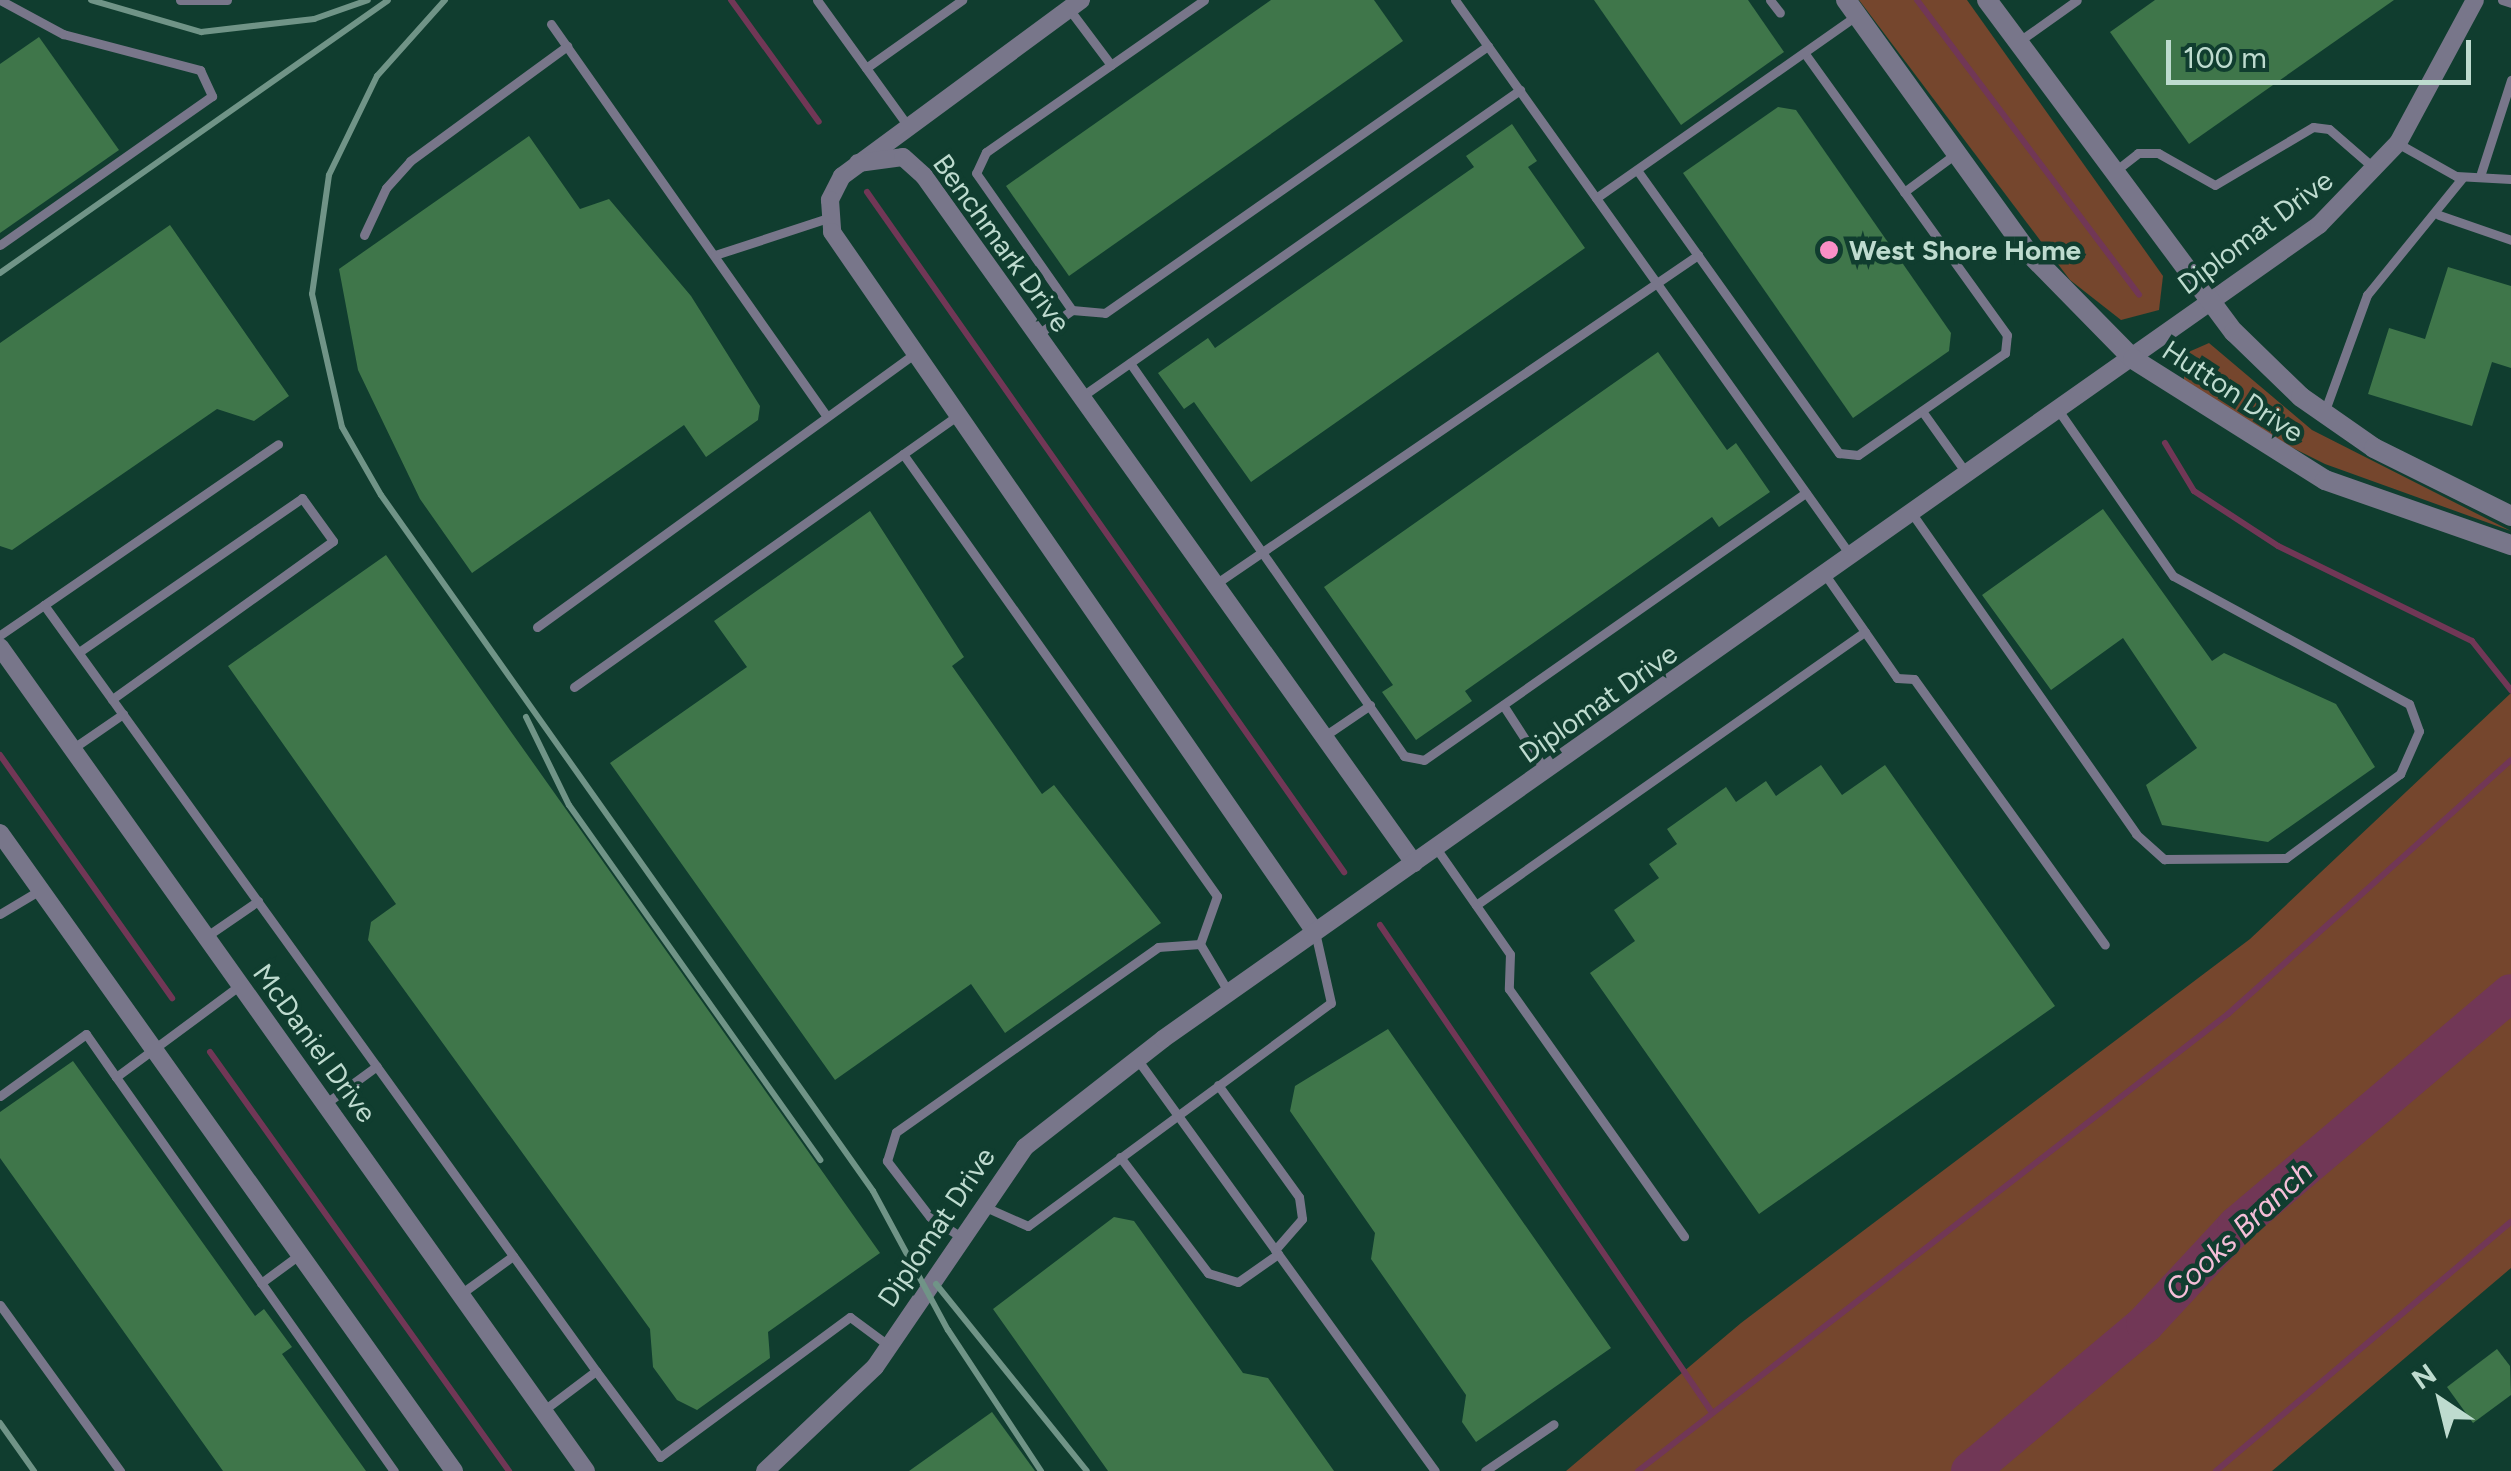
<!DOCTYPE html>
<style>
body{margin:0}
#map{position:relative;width:2511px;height:1471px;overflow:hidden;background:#103d2f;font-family:Figtree,sans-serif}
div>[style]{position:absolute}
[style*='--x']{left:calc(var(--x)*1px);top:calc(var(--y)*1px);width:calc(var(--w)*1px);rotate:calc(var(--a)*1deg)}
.green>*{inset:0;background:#75462d}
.stream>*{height:6px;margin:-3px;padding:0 3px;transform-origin:3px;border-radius:3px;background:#713756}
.river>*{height:38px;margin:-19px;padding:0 19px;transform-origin:19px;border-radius:19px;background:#713756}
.building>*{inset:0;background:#3f764a}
.service>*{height:9px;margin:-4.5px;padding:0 4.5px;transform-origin:4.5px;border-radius:4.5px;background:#78768a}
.minor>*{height:18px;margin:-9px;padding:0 9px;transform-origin:9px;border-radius:9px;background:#78768a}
.tertiary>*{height:20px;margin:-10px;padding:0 10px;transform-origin:10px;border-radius:10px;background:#78768a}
.rail>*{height:6px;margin:-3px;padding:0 3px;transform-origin:3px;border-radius:3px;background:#709487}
.dots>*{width:28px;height:28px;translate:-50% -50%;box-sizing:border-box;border:5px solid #103d2f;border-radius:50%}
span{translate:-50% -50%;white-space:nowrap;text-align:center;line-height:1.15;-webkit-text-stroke:9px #103d2f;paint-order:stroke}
.street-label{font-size:28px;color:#bedbcf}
.poi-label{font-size:28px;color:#bedbcf;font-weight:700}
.left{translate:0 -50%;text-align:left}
.water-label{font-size:30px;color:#f5bed8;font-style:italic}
.north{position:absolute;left:2391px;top:1351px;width:100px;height:100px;-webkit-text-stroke:8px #103d2f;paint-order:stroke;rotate:325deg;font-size:28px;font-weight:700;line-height:40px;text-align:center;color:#bedbcf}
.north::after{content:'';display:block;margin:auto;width:35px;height:45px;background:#bedbcf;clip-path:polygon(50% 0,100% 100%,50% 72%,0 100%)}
.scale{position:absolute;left:2166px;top:40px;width:305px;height:45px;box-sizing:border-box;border:5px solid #bedbcf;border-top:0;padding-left:12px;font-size:30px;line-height:35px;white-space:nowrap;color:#bedbcf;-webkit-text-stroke:8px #103d2f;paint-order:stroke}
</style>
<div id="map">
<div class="green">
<i style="clip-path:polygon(1859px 0,1967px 0,2163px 276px,2159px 310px,2121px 320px,2070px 280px)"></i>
<i style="clip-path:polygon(2209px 343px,2312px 430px,2511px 531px,2325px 464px,2253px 428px,2184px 381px,2184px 354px)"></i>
<i style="clip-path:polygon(2511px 693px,2511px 1268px,2272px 1471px,1566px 1471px,1741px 1323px,2250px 939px)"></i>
</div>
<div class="stream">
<i style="--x:731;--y:0;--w:150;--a:54.2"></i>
<i style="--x:1917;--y:0;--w:369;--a:53"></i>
<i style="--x:867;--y:192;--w:831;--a:54.95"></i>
<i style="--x:2165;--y:443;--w:56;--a:58.9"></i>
<i style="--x:2194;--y:491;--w:100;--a:33.2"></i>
<i style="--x:2278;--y:546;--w:216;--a:26.1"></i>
<i style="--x:2472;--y:641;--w:63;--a:51.5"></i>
<i style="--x:0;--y:755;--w:298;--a:54.7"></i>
<i style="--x:1380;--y:925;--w:588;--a:55.74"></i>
<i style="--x:210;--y:1052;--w:515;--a:54.49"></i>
<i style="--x:1638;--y:1471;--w:746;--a:-37.76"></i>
<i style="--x:2228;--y:1014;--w:380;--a:-41.9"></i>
<i style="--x:2216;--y:1471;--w:386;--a:-40.2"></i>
</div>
<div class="river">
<i style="--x:1970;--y:1471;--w:229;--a:-40"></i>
<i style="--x:2145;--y:1324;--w:134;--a:-47.1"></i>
<i style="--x:2236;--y:1226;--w:360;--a:-40.3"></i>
</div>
<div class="building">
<i style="clip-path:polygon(1271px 0,1374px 0,1403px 41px,1069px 276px,1006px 186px)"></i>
<i style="clip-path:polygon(1594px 0,1748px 0,1784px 52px,1681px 125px)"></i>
<i style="clip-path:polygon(2155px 0,2394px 0,2189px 144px,2110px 32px)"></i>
<i style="clip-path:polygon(39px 37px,119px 150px,0 233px,0 64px)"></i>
<i style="clip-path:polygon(1778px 107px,1796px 110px,1951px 333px,1949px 351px,1853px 418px,1683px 173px)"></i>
<i style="clip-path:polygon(1512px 124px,1537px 161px,1528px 167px,1585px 248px,1251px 482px,1194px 402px,1184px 409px,1158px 373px,1208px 338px,1215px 348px,1474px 167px,1466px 156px)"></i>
<i style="clip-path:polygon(529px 136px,580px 209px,609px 199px,691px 296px,760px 406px,758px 420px,706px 457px,684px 425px,472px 573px,420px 499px,358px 370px,339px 269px)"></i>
<i style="clip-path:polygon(170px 225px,289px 396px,254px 421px,217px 409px,12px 550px,0 546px,0 343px)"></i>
<i style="clip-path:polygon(2448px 267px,2511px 286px,2511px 368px,2492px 362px,2472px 426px,2368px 394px,2389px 328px,2425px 339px)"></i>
<i style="clip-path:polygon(1658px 352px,1727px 450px,1736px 443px,1770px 492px,1719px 527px,1712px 517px,1465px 691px,1472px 701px,1416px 740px,1382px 692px,1393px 685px,1324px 587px)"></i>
<i style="clip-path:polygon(2103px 509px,2212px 661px,2224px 653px,2336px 704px,2375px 767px,2268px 842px,2162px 825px,2146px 785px,2197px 748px,2123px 638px,2051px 690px,1982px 595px)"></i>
<i style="clip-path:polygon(870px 511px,964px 657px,952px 666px,1042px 794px,1054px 785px,1161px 923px,1005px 1033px,971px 984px,835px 1080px,610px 763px,747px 667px,714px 621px)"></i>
<i style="clip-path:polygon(386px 555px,880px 1253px,768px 1332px,770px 1358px,697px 1410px,677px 1400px,653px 1367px,650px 1329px,368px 940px,371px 922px,396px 904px,228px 666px)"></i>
<i style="clip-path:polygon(1821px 765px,1842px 795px,1885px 765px,2055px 1006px,1759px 1214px,1590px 973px,1635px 941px,1614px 910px,1659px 878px,1649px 864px,1677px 844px,1667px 829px,1726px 787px,1736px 802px,1766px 781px,1776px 796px)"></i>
<i style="clip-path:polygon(1388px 1029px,1611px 1348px,1476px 1442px,1462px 1422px,1466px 1395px,1371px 1259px,1375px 1233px,1290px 1111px,1295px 1086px)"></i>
<i style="clip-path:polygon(73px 1061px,255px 1316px,264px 1309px,292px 1347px,282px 1354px,366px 1471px,223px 1471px,0 1158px,0 1112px)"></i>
<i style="clip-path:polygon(1114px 1217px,1134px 1221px,1243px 1373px,1268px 1378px,1334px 1471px,1108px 1471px,993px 1309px)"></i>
<i style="clip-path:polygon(2497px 1349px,2510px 1366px,2511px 1395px,2473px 1423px,2447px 1387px)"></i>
<i style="clip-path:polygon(992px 1412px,1035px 1471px,909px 1471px)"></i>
</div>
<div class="service">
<i style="--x:0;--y:0;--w:72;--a:28.4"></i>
<i style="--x:63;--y:34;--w:142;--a:14.7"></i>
<i style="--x:200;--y:70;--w:29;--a:65"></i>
<i style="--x:212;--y:96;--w:259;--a:144.9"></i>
<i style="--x:180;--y:0;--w:47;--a:0"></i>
<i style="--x:817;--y:0;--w:155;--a:54.2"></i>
<i style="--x:1204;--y:0;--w:266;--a:145.1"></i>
<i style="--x:986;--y:152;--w:23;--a:115"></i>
<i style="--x:976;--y:173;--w:167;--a:55"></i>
<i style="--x:1072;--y:310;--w:33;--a:5"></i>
<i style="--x:1105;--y:313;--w:467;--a:-34.9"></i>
<i style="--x:1455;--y:0;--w:683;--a:54.54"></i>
<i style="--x:1770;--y:0;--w:16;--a:52"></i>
<i style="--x:2502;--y:0;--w:9;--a:18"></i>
<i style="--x:1069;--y:9;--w:70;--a:53.1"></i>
<i style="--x:551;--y:24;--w:479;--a:54.9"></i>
<i style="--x:2018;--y:42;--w:72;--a:-35.4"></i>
<i style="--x:866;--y:68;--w:118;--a:-35.3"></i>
<i style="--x:2399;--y:144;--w:65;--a:29.3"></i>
<i style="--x:2456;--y:176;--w:55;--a:3.1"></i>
<i style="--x:1637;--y:170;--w:348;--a:54.5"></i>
<i style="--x:1839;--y:453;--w:19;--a:6"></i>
<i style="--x:1858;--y:455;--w:179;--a:-34.8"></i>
<i style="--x:2005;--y:353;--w:18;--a:-84"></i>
<i style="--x:2007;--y:335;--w:347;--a:-125.7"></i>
<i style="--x:2114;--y:172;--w:31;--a:-38"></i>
<i style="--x:2138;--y:153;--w:20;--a:0"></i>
<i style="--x:2158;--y:153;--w:65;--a:29.3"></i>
<i style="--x:2215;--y:185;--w:114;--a:-30.6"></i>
<i style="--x:2313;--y:127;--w:16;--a:7"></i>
<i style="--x:2329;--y:129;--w:61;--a:41"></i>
<i style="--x:2481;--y:173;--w:98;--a:-72.1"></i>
<i style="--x:1904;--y:192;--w:62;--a:-36.5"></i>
<i style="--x:1596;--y:198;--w:317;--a:-35"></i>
<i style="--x:2439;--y:215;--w:76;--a:19.1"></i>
<i style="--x:364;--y:235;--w:52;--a:-64.9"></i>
<i style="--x:386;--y:188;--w:36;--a:-48"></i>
<i style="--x:410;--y:161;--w:195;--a:-36.2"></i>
<i style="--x:715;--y:255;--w:122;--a:-18.1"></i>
<i style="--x:1037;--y:335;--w:43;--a:-35.5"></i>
<i style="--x:1130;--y:363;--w:479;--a:55.1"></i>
<i style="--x:1404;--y:756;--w:20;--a:11"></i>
<i style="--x:1424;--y:760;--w:466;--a:-35"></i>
<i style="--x:1081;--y:397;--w:536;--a:-34.97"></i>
<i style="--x:1922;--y:411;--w:77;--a:54.5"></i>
<i style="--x:2324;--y:413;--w:126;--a:-70"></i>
<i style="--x:2367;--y:295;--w:152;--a:-50.9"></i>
<i style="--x:903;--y:454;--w:542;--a:54.61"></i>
<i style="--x:1217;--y:896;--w:51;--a:109.5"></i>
<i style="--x:1200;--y:944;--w:57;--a:59.4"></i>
<i style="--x:1913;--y:515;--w:389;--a:55"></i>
<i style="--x:2136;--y:834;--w:38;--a:42"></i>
<i style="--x:2164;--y:859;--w:122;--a:-0.5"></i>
<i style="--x:2286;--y:858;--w:142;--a:-36.4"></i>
<i style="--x:2400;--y:774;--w:47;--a:-66.2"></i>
<i style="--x:2419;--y:731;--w:29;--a:-110"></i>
<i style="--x:2409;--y:704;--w:268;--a:-151.5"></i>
<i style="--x:2173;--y:576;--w:202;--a:-124.7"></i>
<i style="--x:1826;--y:576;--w:68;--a:55.1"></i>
<i style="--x:1214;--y:585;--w:586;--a:-34.29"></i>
<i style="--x:44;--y:605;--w:284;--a:-34.5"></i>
<i style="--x:537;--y:627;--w:467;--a:-35.9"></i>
<i style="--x:0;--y:635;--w:53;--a:-34.3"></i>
<i style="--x:44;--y:605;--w:944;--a:54.22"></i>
<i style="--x:79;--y:652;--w:271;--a:-34.6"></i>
<i style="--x:302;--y:498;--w:53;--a:54.2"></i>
<i style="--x:333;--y:541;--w:272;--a:144.4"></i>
<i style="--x:574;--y:687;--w:471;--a:-35.3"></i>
<i style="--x:1503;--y:705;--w:77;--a:57.1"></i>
<i style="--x:1323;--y:737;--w:57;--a:-34.2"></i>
<i style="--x:72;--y:749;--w:62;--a:-34.5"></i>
<i style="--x:1436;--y:848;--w:129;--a:55.1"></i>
<i style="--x:1510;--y:954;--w:35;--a:92"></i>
<i style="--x:1509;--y:989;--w:303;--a:54.7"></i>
<i style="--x:1476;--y:905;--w:475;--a:-35.1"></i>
<i style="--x:1865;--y:632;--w:56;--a:55.2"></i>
<i style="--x:1897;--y:678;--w:17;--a:3"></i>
<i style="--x:1914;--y:679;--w:327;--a:54.3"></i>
<i style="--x:0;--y:914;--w:47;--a:-31"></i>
<i style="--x:207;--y:936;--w:62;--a:-34.5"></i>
<i style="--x:1137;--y:1059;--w:508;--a:54.12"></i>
<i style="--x:116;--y:1077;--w:482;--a:54.8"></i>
<i style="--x:1218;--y:1085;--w:138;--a:54.1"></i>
<i style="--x:1299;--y:1197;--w:22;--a:82"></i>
<i style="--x:1302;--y:1219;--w:41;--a:131.1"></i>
<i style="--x:0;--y:1096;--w:106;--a:-35.8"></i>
<i style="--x:86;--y:1034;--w:52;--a:55.1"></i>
<i style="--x:116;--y:1077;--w:153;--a:-36.5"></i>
<i style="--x:325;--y:1104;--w:64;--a:-36.2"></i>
<i style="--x:1120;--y:1157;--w:146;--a:52.8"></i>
<i style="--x:1208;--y:1273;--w:31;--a:17"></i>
<i style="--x:1238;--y:1282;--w:49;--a:-35"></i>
<i style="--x:983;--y:1206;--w:49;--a:24"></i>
<i style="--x:1028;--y:1226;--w:376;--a:-36.4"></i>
<i style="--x:1331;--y:1003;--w:73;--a:-102.7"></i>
<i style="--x:961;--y:1237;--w:37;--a:-147"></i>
<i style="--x:930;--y:1217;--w:71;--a:-127.5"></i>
<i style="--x:887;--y:1161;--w:30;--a:-73"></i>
<i style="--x:896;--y:1132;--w:321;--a:-35.2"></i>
<i style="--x:1158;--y:947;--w:42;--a:-4.1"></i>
<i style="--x:261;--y:1283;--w:47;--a:-36.4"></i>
<i style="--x:462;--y:1293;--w:63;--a:-36"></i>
<i style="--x:0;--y:1305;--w:205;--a:54.1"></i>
<i style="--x:544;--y:1410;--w:65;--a:-36.9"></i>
<i style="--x:596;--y:1371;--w:107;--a:53.3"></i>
<i style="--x:660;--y:1457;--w:236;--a:-36.4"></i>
<i style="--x:850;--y:1317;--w:49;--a:36.6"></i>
<i style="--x:1485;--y:1471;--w:83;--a:-34.3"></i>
</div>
<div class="minor">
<i style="--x:1081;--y:0;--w:297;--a:143.6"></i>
<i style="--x:842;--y:176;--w:27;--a:117"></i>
<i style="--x:830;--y:200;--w:32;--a:86"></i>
<i style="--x:832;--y:232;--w:850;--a:55.39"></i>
<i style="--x:858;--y:163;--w:45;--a:-7.6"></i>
<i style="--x:903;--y:157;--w:28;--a:42"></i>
<i style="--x:924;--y:176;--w:844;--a:54.5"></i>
<i style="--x:0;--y:647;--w:1011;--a:54.58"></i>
<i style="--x:0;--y:833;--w:783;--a:54.56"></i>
<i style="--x:765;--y:1471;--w:151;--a:-43.4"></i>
<i style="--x:875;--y:1367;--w:266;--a:-55.7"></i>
<i style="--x:1025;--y:1147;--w:175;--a:-38"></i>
<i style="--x:1163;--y:1039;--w:1414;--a:-35.15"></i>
<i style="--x:2319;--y:225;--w:114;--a:-46.1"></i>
<i style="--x:2398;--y:143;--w:162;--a:-61.7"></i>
</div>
<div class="tertiary">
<i style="--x:1846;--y:0;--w:308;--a:54.2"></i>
<i style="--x:2026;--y:250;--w:153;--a:45.5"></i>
<i style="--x:2133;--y:359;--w:227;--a:32.2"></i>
<i style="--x:2325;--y:480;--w:197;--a:19.3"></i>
<i style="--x:1987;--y:0;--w:414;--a:53.4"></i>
<i style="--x:2234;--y:332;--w:93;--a:44.1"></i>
<i style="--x:2301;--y:397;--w:89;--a:34.9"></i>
<i style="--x:2374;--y:448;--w:153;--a:26.4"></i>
</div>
<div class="rail">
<i style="--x:91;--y:0;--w:115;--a:16.2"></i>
<i style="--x:201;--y:32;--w:114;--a:-6.6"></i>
<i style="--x:314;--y:19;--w:57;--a:-19.4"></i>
<i style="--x:445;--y:0;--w:102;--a:131.8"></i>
<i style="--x:377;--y:76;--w:110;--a:115.9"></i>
<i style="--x:329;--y:175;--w:120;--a:98.1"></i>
<i style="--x:312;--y:294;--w:136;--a:77.3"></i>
<i style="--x:342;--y:427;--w:78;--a:60.2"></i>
<i style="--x:381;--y:495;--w:852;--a:54.74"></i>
<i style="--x:873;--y:1191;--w:158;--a:61.7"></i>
<i style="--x:948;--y:1330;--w:169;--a:56.6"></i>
<i style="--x:0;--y:273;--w:474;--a:-35.1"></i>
<i style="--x:526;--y:717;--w:98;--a:64"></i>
<i style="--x:569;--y:805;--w:435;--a:54.7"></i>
<i style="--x:936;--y:1284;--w:240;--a:51.1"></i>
<i style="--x:0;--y:1423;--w:59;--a:54.7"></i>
</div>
<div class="dots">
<i style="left:1829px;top:250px;background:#fa8fc6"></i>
</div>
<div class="street-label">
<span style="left:2255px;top:232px;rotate:-37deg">Diplomat Drive</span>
<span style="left:1002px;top:243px;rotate:54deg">Benchmark Drive</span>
<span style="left:2233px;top:391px;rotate:33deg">Hutton Drive</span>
<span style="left:1598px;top:703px;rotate:-35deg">Diplomat Drive</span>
<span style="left:315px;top:1043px;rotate:54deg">McDaniel Drive</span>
<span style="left:936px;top:1227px;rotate:-56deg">Diplomat Drive</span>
</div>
<div class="poi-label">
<span class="left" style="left:1849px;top:250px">West Shore Home</span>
</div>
<div class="water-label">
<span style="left:2239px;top:1231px;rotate:-43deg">Cooks Branch</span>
</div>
<div class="north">N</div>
<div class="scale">100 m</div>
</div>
